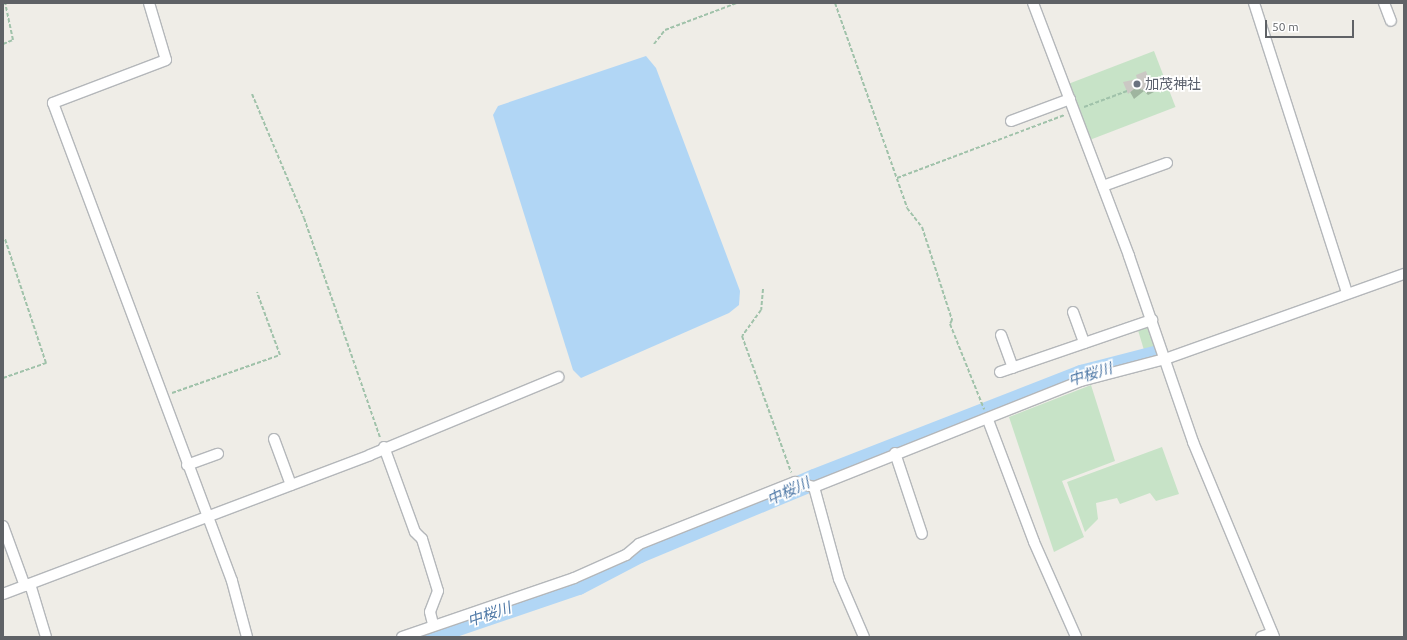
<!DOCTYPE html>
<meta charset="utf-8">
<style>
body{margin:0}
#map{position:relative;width:1407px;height:640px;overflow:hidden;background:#efede7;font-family:Ubuntu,"Noto Sans JP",sans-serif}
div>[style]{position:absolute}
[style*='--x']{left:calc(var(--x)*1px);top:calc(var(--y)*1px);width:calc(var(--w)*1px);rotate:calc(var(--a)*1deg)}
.green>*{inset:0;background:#c7e3c7;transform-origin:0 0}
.water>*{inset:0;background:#b1d6f5}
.shadow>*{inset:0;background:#0003}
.river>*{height:21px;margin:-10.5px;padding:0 10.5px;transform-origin:10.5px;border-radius:10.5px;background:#b1d6f5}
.building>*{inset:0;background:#cbc8c4}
.path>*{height:2px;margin-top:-1px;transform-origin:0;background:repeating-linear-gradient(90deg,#a0c2aa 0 4px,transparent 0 6px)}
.roads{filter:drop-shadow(1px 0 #b4b7ba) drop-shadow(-1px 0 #b4b7ba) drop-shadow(0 1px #b4b7ba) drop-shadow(0 -1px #b4b7ba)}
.minor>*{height:10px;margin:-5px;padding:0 5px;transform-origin:5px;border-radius:5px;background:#fff}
.dots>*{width:11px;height:11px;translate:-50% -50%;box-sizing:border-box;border:2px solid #fff;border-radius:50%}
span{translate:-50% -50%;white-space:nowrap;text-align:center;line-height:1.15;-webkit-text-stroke:3.5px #fff;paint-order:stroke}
.worship-label{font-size:14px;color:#5b616d}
.left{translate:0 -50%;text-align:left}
.water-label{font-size:15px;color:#4e78a6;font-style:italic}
.frame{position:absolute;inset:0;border:4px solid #5f6266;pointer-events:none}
.scale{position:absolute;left:1265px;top:20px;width:89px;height:18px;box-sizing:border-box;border:2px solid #5f6266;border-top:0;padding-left:5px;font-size:12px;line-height:14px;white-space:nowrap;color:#5f6266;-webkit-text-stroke:3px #fff;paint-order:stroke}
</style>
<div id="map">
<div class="green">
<i style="left:1154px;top:51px;width:60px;height:92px;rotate:69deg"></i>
<i style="left:1151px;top:325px;width:27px;height:14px;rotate:73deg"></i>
<i style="clip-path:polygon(1091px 385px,1115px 461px,1062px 481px,1084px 537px,1054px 552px,1009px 417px)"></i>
<i style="clip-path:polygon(1162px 447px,1179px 494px,1156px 501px,1150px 493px,1120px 504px,1117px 498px,1096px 503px,1098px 519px,1085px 532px,1067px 482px)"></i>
</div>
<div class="water">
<i style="clip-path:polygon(646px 56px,656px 68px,740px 291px,739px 305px,729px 313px,581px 378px,573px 370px,493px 115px,498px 106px)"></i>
</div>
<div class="shadow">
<i style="clip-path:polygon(1146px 73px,1156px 91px,1148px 95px,1144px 91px,1134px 99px,1125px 83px,1139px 79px)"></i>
</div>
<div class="river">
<i style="--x:422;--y:637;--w:165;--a:-18.8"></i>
<i style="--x:578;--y:584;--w:69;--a:-27.7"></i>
<i style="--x:639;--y:552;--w:190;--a:-22.6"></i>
<i style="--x:814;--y:479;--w:287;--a:-21.3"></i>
<i style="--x:1081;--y:375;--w:80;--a:-14.6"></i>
</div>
<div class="building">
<i style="clip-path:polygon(1146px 71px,1151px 86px,1141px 90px,1139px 85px,1128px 94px,1123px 82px,1137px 79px,1136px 75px)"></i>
</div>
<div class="path">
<i style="--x:835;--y:3;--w:217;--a:70.6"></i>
<i style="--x:907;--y:208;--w:24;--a:52"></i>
<i style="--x:922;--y:227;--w:98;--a:72.1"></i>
<i style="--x:952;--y:320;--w:4;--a:117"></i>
<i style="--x:950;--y:324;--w:92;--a:68.2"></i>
<i style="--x:3;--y:44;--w:11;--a:-22"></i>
<i style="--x:13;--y:40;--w:38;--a:-102"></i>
<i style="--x:654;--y:44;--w:18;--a:-52"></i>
<i style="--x:665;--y:30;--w:77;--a:-20.6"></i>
<i style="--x:252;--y:94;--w:134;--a:67.2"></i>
<i style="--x:304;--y:218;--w:232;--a:70.9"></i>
<i style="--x:1084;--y:107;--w:46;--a:-20.4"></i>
<i style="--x:897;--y:178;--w:179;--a:-20.6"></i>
<i style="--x:763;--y:289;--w:21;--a:95"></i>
<i style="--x:761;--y:310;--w:32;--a:126"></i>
<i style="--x:742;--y:336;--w:145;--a:70.2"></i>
<i style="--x:3;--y:378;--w:46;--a:-19.2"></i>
<i style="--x:46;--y:363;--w:131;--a:-108.3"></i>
<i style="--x:172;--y:393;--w:114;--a:-19.4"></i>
<i style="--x:280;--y:355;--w:67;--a:-110.1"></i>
</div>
<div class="roads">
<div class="minor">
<i style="--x:149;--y:3;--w:59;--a:73.4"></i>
<i style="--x:166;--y:60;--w:121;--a:159.2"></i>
<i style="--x:53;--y:103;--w:510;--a:69.47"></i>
<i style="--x:232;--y:581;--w:58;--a:75"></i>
<i style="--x:1033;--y:3;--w:271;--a:69.2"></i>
<i style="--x:1129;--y:256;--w:197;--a:71"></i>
<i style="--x:1193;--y:442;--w:211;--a:67.4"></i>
<i style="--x:1254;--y:3;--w:304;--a:72.2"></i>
<i style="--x:1384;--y:3;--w:19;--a:69"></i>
<i style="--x:1011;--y:121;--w:63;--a:-20.4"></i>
<i style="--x:1103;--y:186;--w:68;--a:-19.8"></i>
<i style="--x:1073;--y:312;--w:33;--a:70"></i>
<i style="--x:1001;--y:335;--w:35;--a:70"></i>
<i style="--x:1000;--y:372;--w:161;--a:-18.9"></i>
<i style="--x:988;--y:420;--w:130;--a:69.3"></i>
<i style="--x:1034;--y:542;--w:104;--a:66.1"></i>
<i style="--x:274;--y:439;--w:49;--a:69.7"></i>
<i style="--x:384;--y:447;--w:90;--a:70"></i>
<i style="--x:415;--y:532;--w:10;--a:45"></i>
<i style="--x:422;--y:539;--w:54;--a:72.9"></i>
<i style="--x:438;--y:591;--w:22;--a:111"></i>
<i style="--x:430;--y:612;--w:12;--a:76"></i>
<i style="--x:895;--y:453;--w:85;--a:71.6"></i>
<i style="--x:187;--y:465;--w:33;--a:-20"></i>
<i style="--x:814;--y:487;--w:95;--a:74.8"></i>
<i style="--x:839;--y:579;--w:63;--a:66.7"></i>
<i style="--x:3;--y:526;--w:64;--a:69.9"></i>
<i style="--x:30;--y:584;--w:55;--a:73.2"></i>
<i style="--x:3;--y:594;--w:392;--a:-20.7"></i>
<i style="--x:370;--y:455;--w:204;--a:-22.5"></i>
<i style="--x:402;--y:637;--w:182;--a:-18.9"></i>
<i style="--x:574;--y:578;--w:57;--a:-23.9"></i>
<i style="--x:626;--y:555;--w:17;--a:-40"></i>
<i style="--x:639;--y:544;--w:168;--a:-21.7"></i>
<i style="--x:795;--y:482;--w:20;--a:15"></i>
<i style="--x:814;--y:487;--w:287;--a:-21.7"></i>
<i style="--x:1081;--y:381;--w:87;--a:-14.7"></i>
<i style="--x:1165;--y:359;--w:254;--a:-19.6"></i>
<i style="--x:1261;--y:637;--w:12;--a:-20"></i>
</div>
</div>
<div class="dots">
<i style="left:1137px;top:84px;background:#6b7280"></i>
</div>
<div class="worship-label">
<span class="left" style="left:1145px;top:84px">加茂神社</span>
</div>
<div class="water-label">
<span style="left:1090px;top:374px;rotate:-17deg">中桜川</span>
<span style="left:788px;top:491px;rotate:-25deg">中桜川</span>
<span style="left:489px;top:614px;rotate:-19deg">中桜川</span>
</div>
<div class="frame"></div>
<div class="scale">50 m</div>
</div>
